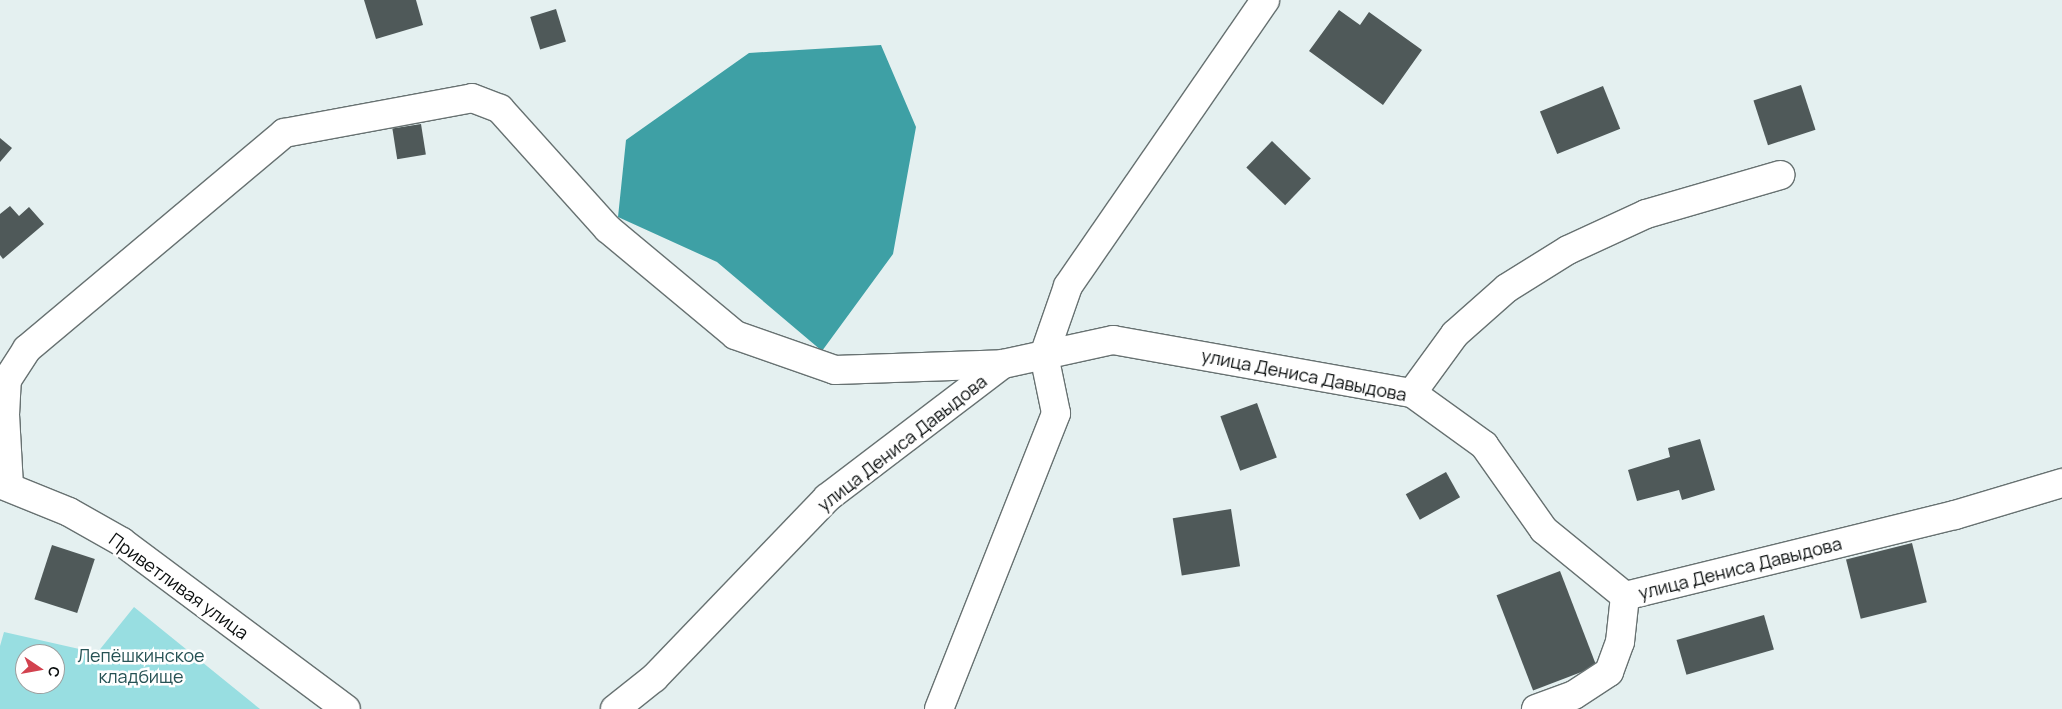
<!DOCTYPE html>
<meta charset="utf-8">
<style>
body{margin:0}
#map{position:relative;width:2062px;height:709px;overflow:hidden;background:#e4f0f0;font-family:Manrope,sans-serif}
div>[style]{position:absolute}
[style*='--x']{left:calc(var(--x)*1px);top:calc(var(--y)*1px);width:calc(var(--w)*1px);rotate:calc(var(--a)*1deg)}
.green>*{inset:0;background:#98dee1}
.water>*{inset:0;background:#3ea0a5}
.building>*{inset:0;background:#4f5959;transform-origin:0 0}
.roads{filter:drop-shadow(1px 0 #677171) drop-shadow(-1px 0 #677171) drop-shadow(0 1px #677171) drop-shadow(0 -1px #677171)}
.minor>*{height:28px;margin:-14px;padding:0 14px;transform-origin:14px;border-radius:14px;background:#fff}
span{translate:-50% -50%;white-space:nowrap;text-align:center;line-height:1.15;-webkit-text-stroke:5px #fff;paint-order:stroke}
.street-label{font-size:18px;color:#0a0e0e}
.park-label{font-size:18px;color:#265254}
.north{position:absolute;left:15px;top:644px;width:50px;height:50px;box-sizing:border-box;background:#fff;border:1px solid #9d9f9f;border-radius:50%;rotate:102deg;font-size:14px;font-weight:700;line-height:20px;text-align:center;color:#0a0e0e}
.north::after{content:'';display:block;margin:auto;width:18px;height:22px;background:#d2424f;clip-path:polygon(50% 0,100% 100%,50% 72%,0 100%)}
</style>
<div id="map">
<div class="green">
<i style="clip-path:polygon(evenodd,134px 607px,260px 709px,0 709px,0 646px,4px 632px,97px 653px,134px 607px,25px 654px,55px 654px,55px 684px,25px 684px,25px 654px)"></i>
</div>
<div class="water">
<i style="clip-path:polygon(881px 45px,916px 127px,893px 254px,822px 351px,717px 262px,618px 217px,626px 140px,749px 53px)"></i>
</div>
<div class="building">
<i style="clip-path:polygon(364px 0,416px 0,423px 25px,376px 39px)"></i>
<i style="left:556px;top:9px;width:34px;height:27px;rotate:73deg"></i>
<i style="clip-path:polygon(1339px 10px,1360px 25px,1369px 12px,1422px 50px,1383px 105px,1309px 51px)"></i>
<i style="left:1801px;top:85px;width:47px;height:50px;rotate:72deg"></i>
<i style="left:1603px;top:86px;width:46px;height:68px;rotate:68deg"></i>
<i style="left:421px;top:124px;width:31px;height:29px;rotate:81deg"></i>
<i style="clip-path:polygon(0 138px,12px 148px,0 162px)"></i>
<i style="left:1272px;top:141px;width:54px;height:37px;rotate:44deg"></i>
<i style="clip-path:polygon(10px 206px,19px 216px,29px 207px,44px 224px,3px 259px,0 255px,0 214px)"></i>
<i style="left:1257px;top:403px;width:58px;height:39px;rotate:70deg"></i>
<i style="clip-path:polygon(1700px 439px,1715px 490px,1682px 500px,1679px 490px,1637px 501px,1628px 470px,1670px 457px,1668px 448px)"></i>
<i style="left:1446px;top:472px;width:29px;height:46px;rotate:61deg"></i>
<i style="left:1231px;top:509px;width:58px;height:59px;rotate:81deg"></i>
<i style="left:1912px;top:543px;width:61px;height:68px;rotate:76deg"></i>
<i style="left:52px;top:545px;width:45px;height:57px;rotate:18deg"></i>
<i style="left:1560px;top:571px;width:102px;height:68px;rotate:69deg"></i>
<i style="left:1764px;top:615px;width:36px;height:91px;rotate:74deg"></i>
</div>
<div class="roads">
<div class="minor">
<i style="--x:1412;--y:393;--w:73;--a:-53.9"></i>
<i style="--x:1455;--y:334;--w:69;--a:-41.5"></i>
<i style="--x:1507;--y:288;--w:72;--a:-31.9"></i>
<i style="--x:1568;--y:250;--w:86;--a:-24.8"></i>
<i style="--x:1646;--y:214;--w:140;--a:-16.2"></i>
<i style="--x:0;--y:484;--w:74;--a:22.1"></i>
<i style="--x:69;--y:512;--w:61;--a:29.5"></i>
<i style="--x:122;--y:542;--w:279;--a:36.7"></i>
<i style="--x:9;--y:486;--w:71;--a:-93.2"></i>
<i style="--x:5;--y:415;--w:35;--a:-87"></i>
<i style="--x:7;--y:380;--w:37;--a:-57"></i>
<i style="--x:27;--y:349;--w:336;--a:-40"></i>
<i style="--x:284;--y:133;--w:191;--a:-10.5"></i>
<i style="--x:472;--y:98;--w:30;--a:21"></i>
<i style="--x:500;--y:109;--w:161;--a:48"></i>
<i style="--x:608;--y:229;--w:165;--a:39.8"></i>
<i style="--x:735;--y:335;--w:106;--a:19.3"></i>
<i style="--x:835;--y:370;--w:168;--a:-2"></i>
<i style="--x:615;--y:709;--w:50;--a:-38.5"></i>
<i style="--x:654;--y:678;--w:250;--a:-46.1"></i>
<i style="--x:827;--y:498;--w:221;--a:-37.3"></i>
<i style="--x:1003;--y:364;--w:113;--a:-12.3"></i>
<i style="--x:1113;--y:340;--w:304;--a:10.1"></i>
<i style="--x:1412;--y:393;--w:89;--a:35.8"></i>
<i style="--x:1484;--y:445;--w:104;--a:54.8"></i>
<i style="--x:1544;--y:530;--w:104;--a:39.2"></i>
<i style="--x:1625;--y:596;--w:340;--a:-13.8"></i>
<i style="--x:1955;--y:515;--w:112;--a:-16.7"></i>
<i style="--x:939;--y:709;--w:318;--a:-68.4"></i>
<i style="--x:1056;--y:413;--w:59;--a:-101.7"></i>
<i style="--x:1044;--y:355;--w:73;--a:-70.8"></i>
<i style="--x:1068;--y:286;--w:347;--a:-55.4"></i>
<i style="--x:1536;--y:709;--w:40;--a:-20.2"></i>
<i style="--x:1574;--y:695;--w:42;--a:-33.3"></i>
<i style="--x:1609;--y:672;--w:32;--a:-70"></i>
<i style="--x:1620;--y:642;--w:46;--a:-83.8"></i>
</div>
</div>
<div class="street-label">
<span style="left:1304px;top:375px;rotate:11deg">улица Дениса Давыдова</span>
<span style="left:902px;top:443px;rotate:-38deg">улица Дениса Давыдова</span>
<span style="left:1740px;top:568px;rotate:-14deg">улица Дениса Давыдова</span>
<span style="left:179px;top:586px;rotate:36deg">Приветливая улица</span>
</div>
<div class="park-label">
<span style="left:141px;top:666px">Лепёшкинское<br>кладбище</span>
</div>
<div class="north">С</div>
</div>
